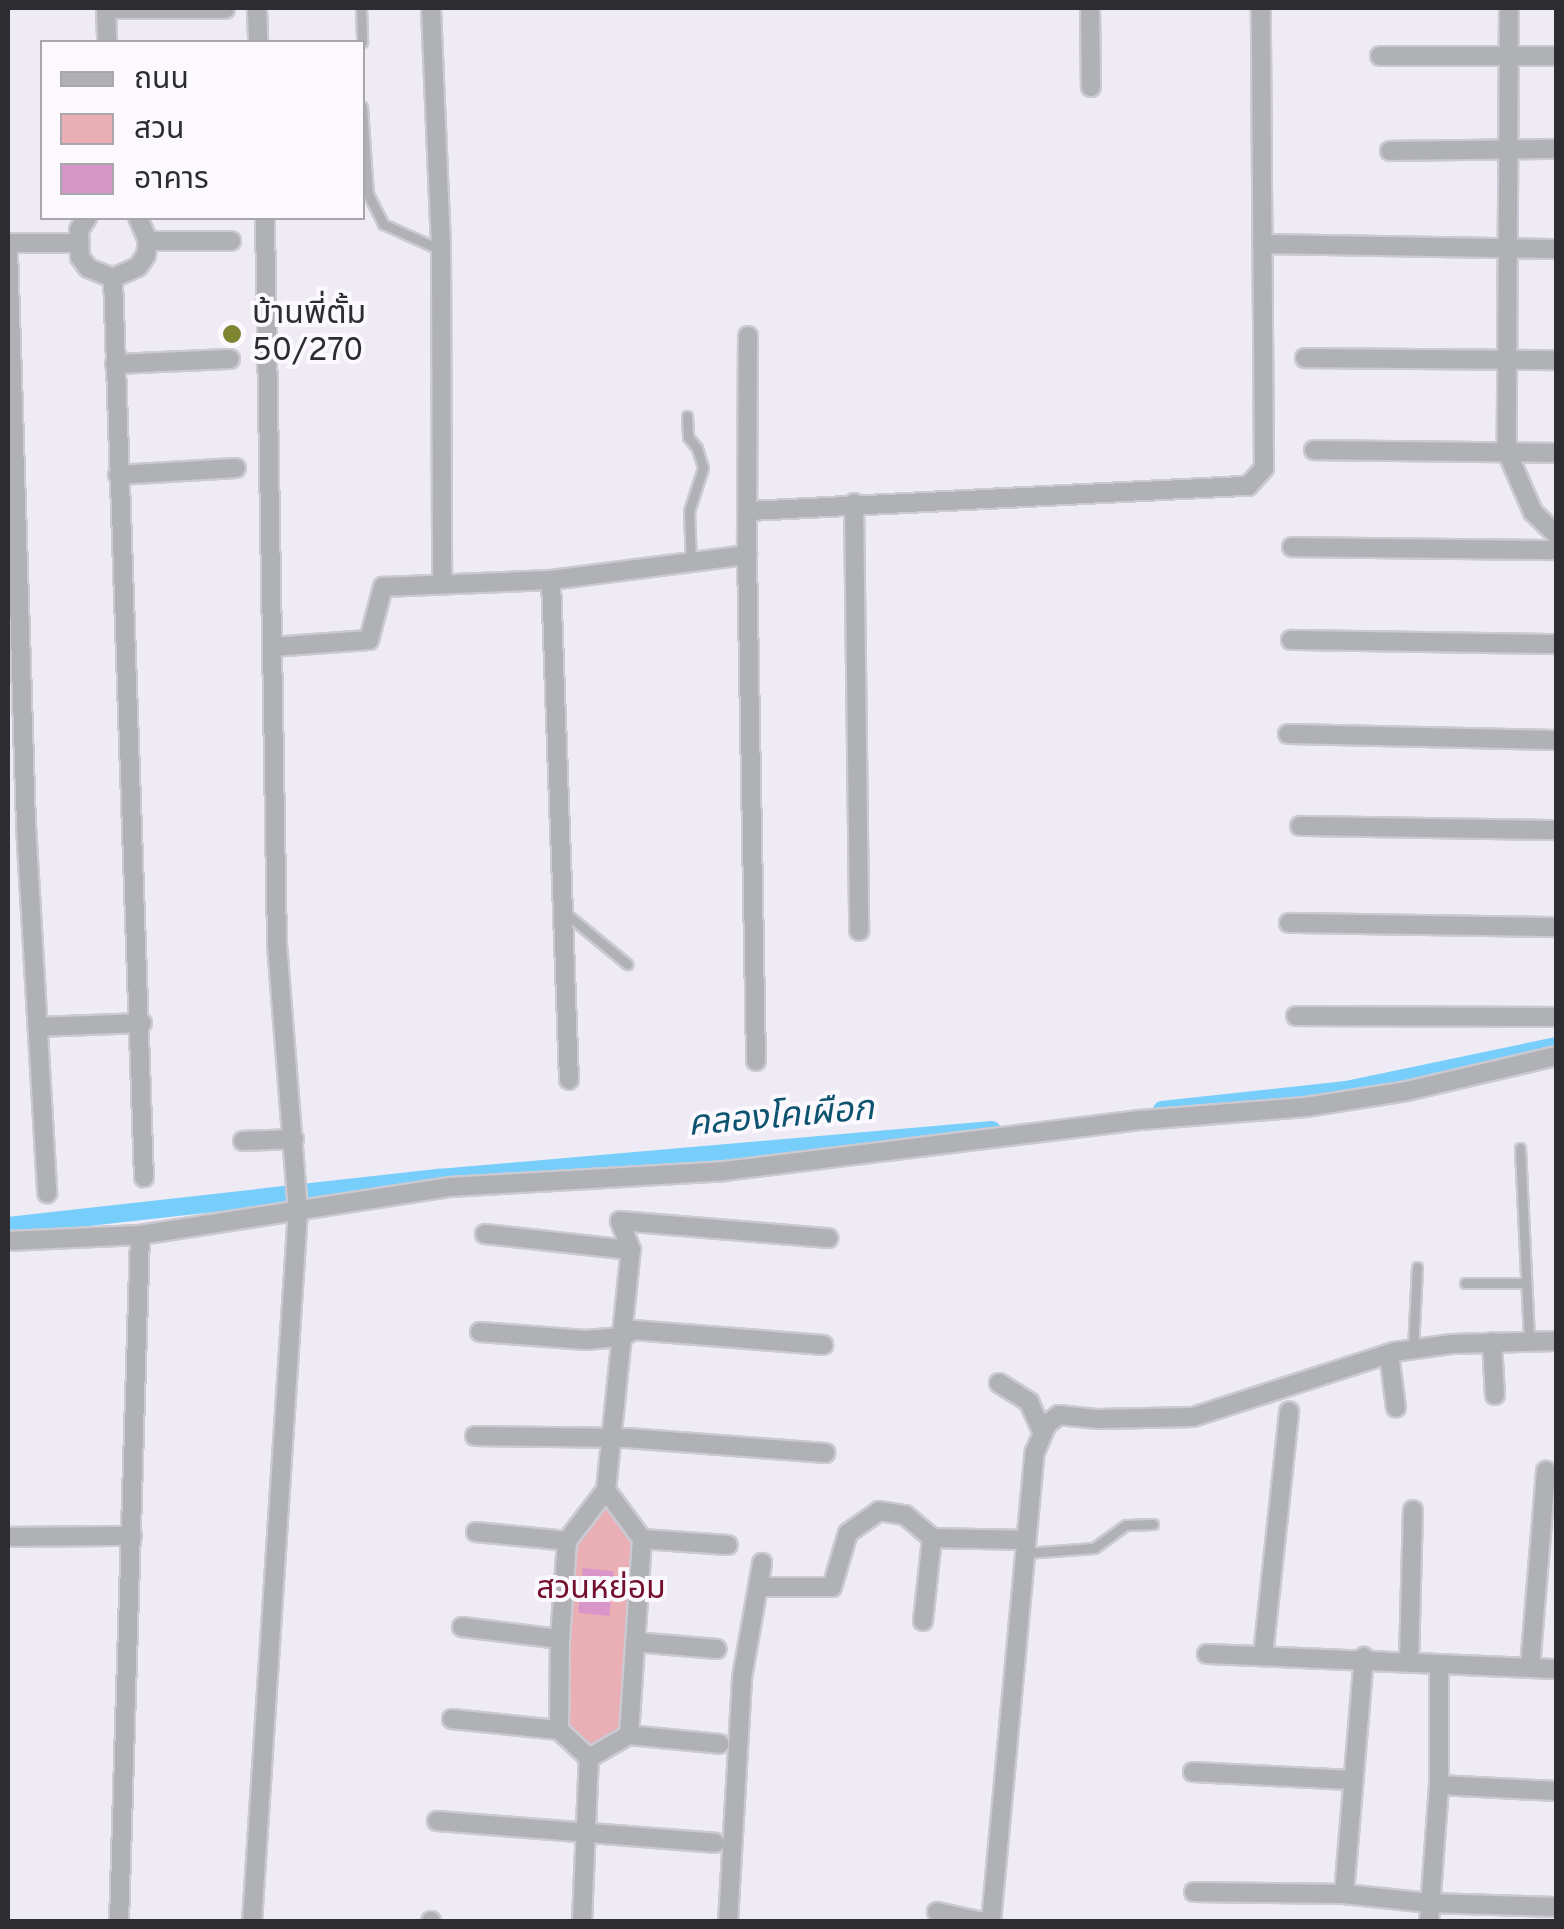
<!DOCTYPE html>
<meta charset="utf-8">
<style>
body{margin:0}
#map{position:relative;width:1564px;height:1929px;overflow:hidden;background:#eeebf5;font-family:Overpass,"Noto Sans Thai",sans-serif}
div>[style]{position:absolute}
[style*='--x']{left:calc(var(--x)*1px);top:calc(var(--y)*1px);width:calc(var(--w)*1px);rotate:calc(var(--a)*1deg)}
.green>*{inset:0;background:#eaaeb5}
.canal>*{height:18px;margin:-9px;padding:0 9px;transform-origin:9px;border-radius:9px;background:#78cefa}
.building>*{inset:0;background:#d895c7;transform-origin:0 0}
.roads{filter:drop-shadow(2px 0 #cbc9d2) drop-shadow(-2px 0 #cbc9d2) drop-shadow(0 2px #cbc9d2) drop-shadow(0 -2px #cbc9d2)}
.lane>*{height:9px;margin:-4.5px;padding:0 4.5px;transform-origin:4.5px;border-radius:4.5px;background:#afb1b5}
.street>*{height:18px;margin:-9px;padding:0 9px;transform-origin:9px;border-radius:9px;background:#afb1b5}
.dots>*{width:28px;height:28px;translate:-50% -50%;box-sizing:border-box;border:5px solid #fbf9fd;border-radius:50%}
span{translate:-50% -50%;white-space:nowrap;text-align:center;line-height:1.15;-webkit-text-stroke:8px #fbf9fd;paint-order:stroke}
.poi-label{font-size:32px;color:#2d2c30}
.left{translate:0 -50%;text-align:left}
.park-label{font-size:32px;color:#730e2d}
.water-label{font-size:35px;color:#0d5370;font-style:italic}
.frame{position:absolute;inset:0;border:10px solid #2d2c30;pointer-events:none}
.legend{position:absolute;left:40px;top:40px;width:325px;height:180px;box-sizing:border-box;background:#fbf9fd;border:2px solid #a9a7ab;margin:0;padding:12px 18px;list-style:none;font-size:30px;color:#2d2c30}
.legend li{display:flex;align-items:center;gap:20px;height:50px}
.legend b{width:50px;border:2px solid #a9a7ab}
</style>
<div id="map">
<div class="green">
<i style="clip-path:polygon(606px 1490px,642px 1539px,629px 1735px,589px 1758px,559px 1730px,567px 1541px)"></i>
</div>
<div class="canal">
<i style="--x:1162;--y:1110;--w:185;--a:-6.2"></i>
<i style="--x:1346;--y:1090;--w:215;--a:-11.8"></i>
<i style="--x:8;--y:1226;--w:434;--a:-6.4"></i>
<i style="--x:439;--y:1178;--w:555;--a:-4.96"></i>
</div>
<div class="building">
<i style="left:583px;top:1568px;width:31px;height:45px;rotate:6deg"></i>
</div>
<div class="roads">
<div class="lane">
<i style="--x:361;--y:8;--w:34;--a:88"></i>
<i style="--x:362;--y:107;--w:87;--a:86.1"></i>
<i style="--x:368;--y:194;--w:34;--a:63"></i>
<i style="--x:383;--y:224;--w:61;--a:24.1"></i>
<i style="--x:687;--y:416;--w:21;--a:87"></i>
<i style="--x:688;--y:437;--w:14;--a:51"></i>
<i style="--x:697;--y:448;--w:21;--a:73"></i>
<i style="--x:703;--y:468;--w:45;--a:108"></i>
<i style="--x:689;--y:511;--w:51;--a:87.8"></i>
<i style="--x:564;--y:912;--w:82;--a:39.5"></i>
<i style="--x:1520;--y:1148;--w:192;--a:87.3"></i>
<i style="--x:1465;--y:1283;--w:61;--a:0"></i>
<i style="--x:1413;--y:1349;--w:82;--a:-87.2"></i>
<i style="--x:1025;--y:1553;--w:69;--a:-4.1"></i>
<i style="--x:1094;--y:1548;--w:39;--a:-36"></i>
<i style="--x:1126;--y:1525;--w:27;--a:-2"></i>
</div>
<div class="street">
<i style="--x:106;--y:8;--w:34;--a:88"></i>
<i style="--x:257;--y:8;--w:34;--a:88"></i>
<i style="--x:431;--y:8;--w:241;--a:87.6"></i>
<i style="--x:441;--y:249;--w:334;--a:89.8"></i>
<i style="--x:1090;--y:8;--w:79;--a:89.3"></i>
<i style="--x:1509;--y:8;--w:444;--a:90.3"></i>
<i style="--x:1507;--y:452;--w:65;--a:66.6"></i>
<i style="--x:1533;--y:512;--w:32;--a:44"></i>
<i style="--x:106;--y:9;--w:119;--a:0"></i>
<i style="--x:1380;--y:56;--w:176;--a:0"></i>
<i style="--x:1390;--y:151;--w:166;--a:-0.7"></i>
<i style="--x:87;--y:218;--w:14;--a:124"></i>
<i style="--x:79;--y:230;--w:27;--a:88"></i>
<i style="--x:80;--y:257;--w:14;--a:54"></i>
<i style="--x:88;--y:268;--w:27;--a:22"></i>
<i style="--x:113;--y:278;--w:27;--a:-24"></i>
<i style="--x:138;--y:267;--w:14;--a:-56"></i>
<i style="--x:146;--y:255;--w:14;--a:-82"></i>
<i style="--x:148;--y:241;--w:25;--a:-113"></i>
<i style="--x:148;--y:241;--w:83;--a:0"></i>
<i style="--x:8;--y:243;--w:69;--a:0"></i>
<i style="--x:1262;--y:244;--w:294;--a:1"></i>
<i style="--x:8;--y:249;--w:576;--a:88.21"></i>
<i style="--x:26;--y:825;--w:369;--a:86.7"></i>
<i style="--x:113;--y:278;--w:900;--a:88.03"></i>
<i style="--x:748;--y:336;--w:219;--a:90.3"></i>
<i style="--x:747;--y:555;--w:506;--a:88.98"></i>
<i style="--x:1305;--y:358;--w:251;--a:0.5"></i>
<i style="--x:115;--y:364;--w:115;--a:-2.5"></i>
<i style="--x:1314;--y:450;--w:242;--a:0.7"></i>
<i style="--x:118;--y:475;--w:118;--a:-3.4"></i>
<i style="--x:854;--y:503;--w:428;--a:89.3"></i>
<i style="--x:749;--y:511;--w:500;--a:-2.9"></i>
<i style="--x:1248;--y:486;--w:24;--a:-48"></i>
<i style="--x:1264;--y:468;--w:460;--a:-90.4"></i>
<i style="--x:1292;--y:547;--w:264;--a:0.7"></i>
<i style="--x:551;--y:580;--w:500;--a:87.94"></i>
<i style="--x:1291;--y:640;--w:265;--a:0.9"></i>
<i style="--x:272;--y:647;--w:97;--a:-4.1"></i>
<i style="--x:369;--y:640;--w:55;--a:-75.2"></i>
<i style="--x:383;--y:587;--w:168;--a:-2.4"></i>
<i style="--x:551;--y:580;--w:198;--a:-7.3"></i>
<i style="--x:1288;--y:734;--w:268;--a:1.3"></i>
<i style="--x:1300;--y:826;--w:256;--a:0.9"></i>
<i style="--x:1289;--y:923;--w:267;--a:0.9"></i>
<i style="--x:1296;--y:1016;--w:260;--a:0.2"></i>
<i style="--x:38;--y:1027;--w:104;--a:-2.2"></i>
<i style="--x:243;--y:1141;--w:51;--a:-2.2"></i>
<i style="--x:485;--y:1234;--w:147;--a:6.3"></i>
<i style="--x:8;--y:1241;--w:132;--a:-2.6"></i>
<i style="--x:140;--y:1235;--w:314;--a:-8.8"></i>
<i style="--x:450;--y:1187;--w:274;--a:-3.3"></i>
<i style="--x:724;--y:1171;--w:420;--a:-7"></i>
<i style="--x:1141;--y:1120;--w:166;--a:-4.5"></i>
<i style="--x:1306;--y:1107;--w:102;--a:-9"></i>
<i style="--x:1407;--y:1091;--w:153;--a:-13.2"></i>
<i style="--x:480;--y:1332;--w:106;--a:4.3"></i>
<i style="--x:586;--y:1340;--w:36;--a:-5"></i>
<i style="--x:622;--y:1337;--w:13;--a:-32"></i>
<i style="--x:633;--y:1330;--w:191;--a:4.5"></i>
<i style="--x:1492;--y:1342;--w:53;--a:86.8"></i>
<i style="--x:1389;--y:1354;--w:54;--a:82.6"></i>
<i style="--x:999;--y:1383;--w:36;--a:32"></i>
<i style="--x:1029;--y:1402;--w:32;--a:66"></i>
<i style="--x:475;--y:1436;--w:152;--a:0.8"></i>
<i style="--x:627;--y:1438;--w:199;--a:4.3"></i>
<i style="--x:476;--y:1532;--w:91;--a:5.6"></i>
<i style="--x:8;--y:1537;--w:124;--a:-0.5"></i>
<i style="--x:642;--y:1539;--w:86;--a:4"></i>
<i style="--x:758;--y:1587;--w:74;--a:0"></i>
<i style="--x:832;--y:1587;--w:56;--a:-73.5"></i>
<i style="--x:848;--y:1533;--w:38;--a:-35"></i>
<i style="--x:879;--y:1511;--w:26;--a:9"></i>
<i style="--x:905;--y:1515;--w:35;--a:40"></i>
<i style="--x:932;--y:1538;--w:94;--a:1.2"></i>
<i style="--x:923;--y:1621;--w:83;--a:-83.8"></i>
<i style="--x:462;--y:1627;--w:99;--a:7"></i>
<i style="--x:635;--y:1642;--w:82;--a:4.9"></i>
<i style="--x:1207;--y:1654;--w:349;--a:2.5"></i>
<i style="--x:1263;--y:1656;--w:246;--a:-83.9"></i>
<i style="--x:1409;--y:1661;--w:151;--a:-88.5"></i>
<i style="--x:1530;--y:1667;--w:197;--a:-85.3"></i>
<i style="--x:452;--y:1719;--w:108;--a:5.9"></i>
<i style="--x:629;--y:1735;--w:91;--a:5.6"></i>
<i style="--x:589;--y:1758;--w:41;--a:-137"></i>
<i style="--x:559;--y:1730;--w:91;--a:-89.4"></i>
<i style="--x:560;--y:1639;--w:98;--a:-85.9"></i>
<i style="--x:567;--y:1541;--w:64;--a:-52.6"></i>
<i style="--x:606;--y:1490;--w:241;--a:-84.1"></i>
<i style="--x:631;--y:1250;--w:31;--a:-111"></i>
<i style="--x:620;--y:1221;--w:209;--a:4.7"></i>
<i style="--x:589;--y:1758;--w:46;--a:-29.9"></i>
<i style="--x:629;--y:1735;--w:196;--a:-86.2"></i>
<i style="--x:642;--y:1539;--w:61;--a:-126.3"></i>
<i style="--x:1193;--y:1772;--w:158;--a:2.9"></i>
<i style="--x:1439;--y:1785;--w:117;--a:2.9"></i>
<i style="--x:437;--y:1821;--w:279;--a:4.5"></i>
<i style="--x:1194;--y:1892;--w:150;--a:0.8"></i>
<i style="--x:1344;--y:1894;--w:86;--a:6"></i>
<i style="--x:1430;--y:1903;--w:126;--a:1.8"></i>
<i style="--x:1344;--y:1894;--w:238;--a:-85.2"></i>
<i style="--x:937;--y:1912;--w:47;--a:12.3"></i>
<i style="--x:431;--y:1921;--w:1;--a:90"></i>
<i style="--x:119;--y:1922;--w:687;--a:-88.25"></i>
<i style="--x:252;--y:1922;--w:712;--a:-86.3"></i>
<i style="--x:298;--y:1211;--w:268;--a:-94.5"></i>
<i style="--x:277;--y:944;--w:726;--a:-90.95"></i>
<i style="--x:582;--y:1922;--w:164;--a:-87.6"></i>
<i style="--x:728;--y:1922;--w:244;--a:-86.7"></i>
<i style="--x:742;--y:1678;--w:117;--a:-80.1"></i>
<i style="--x:991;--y:1922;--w:472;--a:-84.7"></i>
<i style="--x:1035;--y:1452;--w:30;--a:-67"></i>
<i style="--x:1047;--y:1424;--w:15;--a:-37"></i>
<i style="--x:1059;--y:1415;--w:39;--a:6"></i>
<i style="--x:1098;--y:1419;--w:95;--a:-1.2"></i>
<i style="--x:1193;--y:1417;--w:211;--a:-17.9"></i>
<i style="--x:1394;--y:1352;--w:59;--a:-7.9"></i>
<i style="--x:1452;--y:1344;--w:104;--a:-1.7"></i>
<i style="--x:1429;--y:1922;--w:137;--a:-85.8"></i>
<i style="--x:1439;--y:1785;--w:121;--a:-90"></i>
</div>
</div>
<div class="dots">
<i style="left:232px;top:334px;background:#7d8531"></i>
</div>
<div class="poi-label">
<span class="left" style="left:252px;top:334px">บ้านพี่ตั้ม<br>50/270</span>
</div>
<div class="park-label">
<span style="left:601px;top:1590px">สวนหย่อม</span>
</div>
<div class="water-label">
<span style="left:781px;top:1118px;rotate:-5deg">คลองโคเผือก</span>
</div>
<div class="frame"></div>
<ul class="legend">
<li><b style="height:12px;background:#afb1b5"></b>ถนน</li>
<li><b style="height:28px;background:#eaaeb5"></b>สวน</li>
<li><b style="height:28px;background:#d895c7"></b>อาคาร</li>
</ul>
</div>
